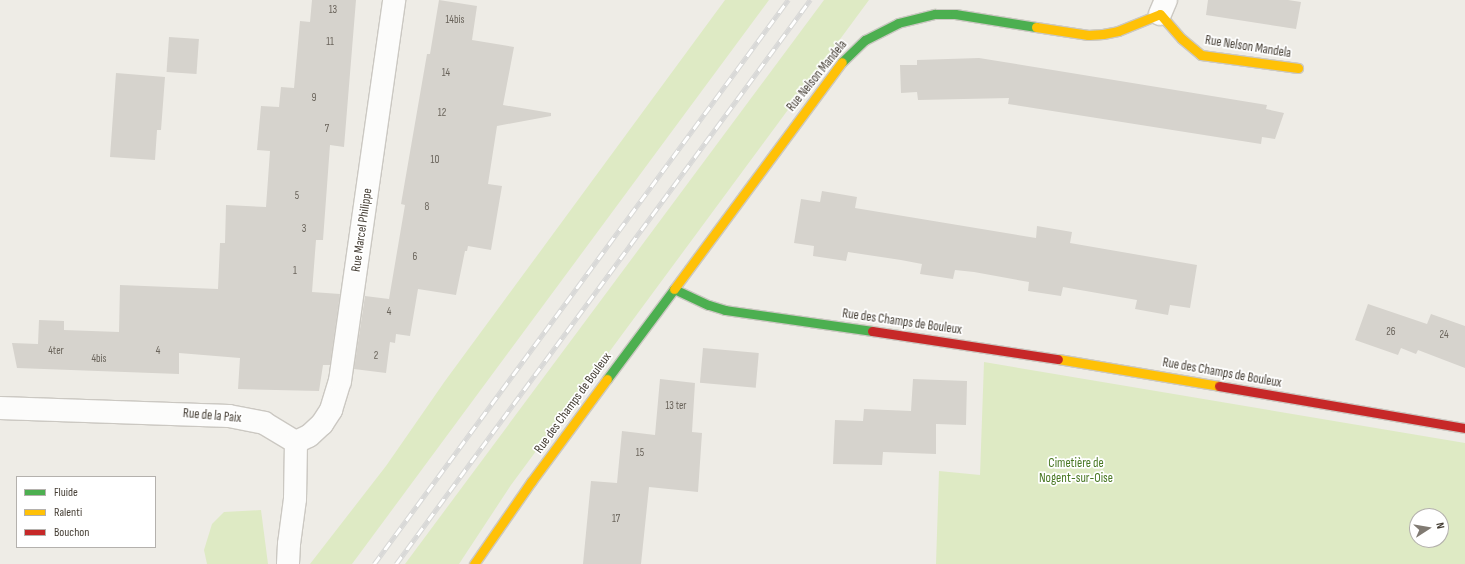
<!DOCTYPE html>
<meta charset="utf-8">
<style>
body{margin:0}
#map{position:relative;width:1465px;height:564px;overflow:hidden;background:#eeece6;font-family:"Sofia Sans Condensed",sans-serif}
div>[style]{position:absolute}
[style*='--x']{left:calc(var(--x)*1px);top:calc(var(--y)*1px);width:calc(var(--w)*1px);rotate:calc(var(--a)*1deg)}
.green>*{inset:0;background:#deeac4}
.building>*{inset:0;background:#d6d3cd;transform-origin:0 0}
.roads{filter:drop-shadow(1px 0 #cbc8c2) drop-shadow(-1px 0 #cbc8c2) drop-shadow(0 1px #cbc8c2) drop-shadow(0 -1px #cbc8c2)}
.street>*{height:22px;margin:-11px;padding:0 11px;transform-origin:11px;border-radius:11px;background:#fcfcfb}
.fast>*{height:9px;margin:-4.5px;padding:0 4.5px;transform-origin:4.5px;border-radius:4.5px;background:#4caf50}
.slow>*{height:9px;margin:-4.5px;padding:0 4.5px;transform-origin:4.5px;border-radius:4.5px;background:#ffc107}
.jam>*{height:9px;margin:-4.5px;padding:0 4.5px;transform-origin:4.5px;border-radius:4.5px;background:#c62828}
.rail>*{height:4.5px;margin-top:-2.25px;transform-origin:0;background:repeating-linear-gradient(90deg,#fff 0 9px,#d8d8d7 0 18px);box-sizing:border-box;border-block:1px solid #d8d8d7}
span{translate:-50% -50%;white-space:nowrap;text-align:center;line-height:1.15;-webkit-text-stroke:3.5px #fff;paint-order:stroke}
.number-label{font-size:11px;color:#6a645b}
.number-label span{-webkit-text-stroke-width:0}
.street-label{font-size:13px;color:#443d33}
.park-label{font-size:13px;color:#497824}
.legend{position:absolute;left:16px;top:476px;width:140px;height:72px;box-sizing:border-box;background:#fff;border:1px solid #b4b1ad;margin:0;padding:5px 7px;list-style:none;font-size:12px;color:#443d33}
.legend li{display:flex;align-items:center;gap:8px;height:20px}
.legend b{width:20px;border:1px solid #b4b1ad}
.north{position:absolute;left:1409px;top:508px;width:40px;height:40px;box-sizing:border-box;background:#fff;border:1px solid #b4b1ad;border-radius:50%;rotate:78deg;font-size:11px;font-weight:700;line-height:16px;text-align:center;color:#443d33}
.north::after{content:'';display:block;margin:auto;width:14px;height:18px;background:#807a72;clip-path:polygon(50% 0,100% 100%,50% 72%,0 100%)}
</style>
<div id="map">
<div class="green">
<i style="clip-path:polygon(725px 0,769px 0,352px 564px,310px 564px,386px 466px,445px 381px)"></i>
<i style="clip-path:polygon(824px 0,869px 0,511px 485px,459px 564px,405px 564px)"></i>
<i style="clip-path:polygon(evenodd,984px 362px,1465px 443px,1465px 564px,936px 564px,939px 471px,980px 475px,984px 362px,1417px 516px,1441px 516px,1441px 540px,1417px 540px,1417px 516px)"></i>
<i style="clip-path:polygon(261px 510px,268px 564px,207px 564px,204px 550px,212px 524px,224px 512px)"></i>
</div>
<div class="building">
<i style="clip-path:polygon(312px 0,356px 0,344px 147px,330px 145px,323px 240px,316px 240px,312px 292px,340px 294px,330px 365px,323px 365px,319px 391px,238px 389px,240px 358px,179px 353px,179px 374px,17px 368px,12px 343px,38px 344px,39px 320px,64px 321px,64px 330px,119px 332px,120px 285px,218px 289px,220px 243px,225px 243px,226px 205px,266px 207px,270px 151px,257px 150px,261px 106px,279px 107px,281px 87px,294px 88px,300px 21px,310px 22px)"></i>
<i style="clip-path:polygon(439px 0,477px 6px,472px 40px,514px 47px,503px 105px,551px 113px,551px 116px,497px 126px,488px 184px,502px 186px,491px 250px,468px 246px,467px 251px,465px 251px,456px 295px,418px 289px,410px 336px,396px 334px,395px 343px,390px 342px,386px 373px,354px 369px,365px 296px,389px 299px,405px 205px,401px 204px,427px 54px,430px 54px)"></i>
<i style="clip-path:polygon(1208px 0,1288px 0,1301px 2px,1296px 29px,1206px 15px)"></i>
<i style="left:169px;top:37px;width:30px;height:35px;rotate:4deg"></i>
<i style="clip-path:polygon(979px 58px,1267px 105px,1266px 109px,1284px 113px,1275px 139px,1262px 137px,1261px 144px,1008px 104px,1009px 98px,918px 100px,917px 92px,901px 93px,900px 65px,917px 65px,917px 60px)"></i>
<i style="clip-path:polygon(116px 73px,165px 77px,161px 130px,157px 130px,155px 160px,110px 157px)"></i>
<i style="clip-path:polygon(822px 191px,857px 197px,855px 208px,1036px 238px,1037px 226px,1072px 232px,1070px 243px,1197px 265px,1190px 308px,1170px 305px,1168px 315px,1135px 309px,1137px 300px,1063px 287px,1061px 296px,1028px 291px,1029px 282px,974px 272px,955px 270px,953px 279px,920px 274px,922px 264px,901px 260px,848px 252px,846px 261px,813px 256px,814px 246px,794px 243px,801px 199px,820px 202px)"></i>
<i style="clip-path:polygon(1368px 304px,1427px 324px,1431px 314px,1465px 326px,1465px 368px,1418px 350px,1416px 354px,1401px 348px,1398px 355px,1355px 340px)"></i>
<i style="left:703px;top:348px;width:56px;height:35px;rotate:5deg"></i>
<i style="clip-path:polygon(660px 379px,695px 383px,692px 432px,702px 433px,698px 492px,649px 487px,641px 564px,583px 564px,591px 481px,617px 483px,622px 431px,655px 435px)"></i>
<i style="clip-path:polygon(913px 379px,967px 381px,966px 425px,936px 424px,936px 454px,883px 452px,882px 465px,833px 464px,835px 420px,863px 421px,864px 409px,911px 411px)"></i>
</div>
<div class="roads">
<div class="street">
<i style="--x:1160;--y:14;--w:15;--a:-67"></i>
<i style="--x:0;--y:408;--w:229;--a:2"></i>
<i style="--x:229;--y:416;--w:36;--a:11"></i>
<i style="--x:264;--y:423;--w:37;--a:31"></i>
<i style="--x:296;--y:442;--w:57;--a:91"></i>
<i style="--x:295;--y:499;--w:45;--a:97.6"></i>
<i style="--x:289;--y:544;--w:20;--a:93"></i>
<i style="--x:296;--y:442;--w:14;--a:-25"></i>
<i style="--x:309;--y:436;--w:18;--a:-43"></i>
<i style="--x:322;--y:424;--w:17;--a:-57"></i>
<i style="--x:331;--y:410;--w:30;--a:-73"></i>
<i style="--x:340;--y:381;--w:385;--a:-81.9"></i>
</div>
<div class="fast">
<i style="--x:842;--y:62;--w:32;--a:-44"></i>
<i style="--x:865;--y:40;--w:37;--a:-27"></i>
<i style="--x:898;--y:23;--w:38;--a:-14"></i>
<i style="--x:935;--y:14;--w:20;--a:0"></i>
<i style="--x:955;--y:14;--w:82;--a:9.1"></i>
<i style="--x:607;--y:379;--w:112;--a:-53.3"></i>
<i style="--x:674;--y:289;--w:38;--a:25"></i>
<i style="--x:709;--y:305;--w:17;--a:17"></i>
<i style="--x:725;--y:310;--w:148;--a:8.1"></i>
</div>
<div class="slow">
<i style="--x:1036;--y:27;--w:53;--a:8.7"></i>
<i style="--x:1088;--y:35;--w:15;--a:-4"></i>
<i style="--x:1103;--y:34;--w:15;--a:-11"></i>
<i style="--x:1118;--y:31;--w:45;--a:-22"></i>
<i style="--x:1160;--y:14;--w:33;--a:49"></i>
<i style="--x:1182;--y:39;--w:25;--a:40"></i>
<i style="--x:1201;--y:55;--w:98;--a:7.6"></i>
<i style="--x:674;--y:289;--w:282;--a:-53.5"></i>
<i style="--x:1058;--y:359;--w:163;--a:9.5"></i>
<i style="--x:474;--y:564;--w:100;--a:-55.2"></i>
<i style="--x:531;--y:482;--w:128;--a:-53.6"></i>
</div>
<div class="jam">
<i style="--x:872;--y:331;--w:188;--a:8.6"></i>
<i style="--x:1219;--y:386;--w:250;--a:9.7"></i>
</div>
</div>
<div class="rail">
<i style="--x:374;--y:564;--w:700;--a:-53.72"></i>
<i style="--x:396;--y:564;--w:700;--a:-53.72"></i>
</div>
<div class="number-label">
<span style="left:333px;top:10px">13</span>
<span style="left:455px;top:20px">14bis</span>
<span style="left:330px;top:42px">11</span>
<span style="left:446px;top:73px">14</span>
<span style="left:314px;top:98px">9</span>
<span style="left:442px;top:113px">12</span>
<span style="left:327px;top:129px">7</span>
<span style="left:435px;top:160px">10</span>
<span style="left:297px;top:196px">5</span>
<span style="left:427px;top:207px">8</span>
<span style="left:304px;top:229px">3</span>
<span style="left:415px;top:257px">6</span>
<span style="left:295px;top:271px">1</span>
<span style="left:389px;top:312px">4</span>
<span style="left:1391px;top:332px">26</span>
<span style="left:1444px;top:335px">24</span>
<span style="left:56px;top:351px">4ter</span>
<span style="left:158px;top:351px">4</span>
<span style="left:376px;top:356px">2</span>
<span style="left:99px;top:359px">4bis</span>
<span style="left:676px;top:406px">13 ter</span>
<span style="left:640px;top:453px">15</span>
<span style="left:616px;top:519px">17</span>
</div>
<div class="street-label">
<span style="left:1248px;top:47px;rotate:9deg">Rue Nelson Mandela</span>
<span style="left:817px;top:76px;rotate:-51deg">Rue Nelson Mandela</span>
<span style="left:362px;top:230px;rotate:-82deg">Rue Marcel Philippe</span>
<span style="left:902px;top:322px;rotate:8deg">Rue des Champs de Bouleux</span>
<span style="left:1222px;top:373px;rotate:10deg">Rue des Champs de Bouleux</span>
<span style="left:573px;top:403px;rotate:-54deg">Rue des Champs de Bouleux</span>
<span style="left:212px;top:416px;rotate:5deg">Rue de la Paix</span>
</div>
<div class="park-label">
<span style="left:1076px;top:471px">Cimetière de<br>Nogent-sur-Oise</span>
</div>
<ul class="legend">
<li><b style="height:5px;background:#4caf50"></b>Fluide</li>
<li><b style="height:5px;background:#ffc107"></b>Ralenti</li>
<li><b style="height:5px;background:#c62828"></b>Bouchon</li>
</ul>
<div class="north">N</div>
</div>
